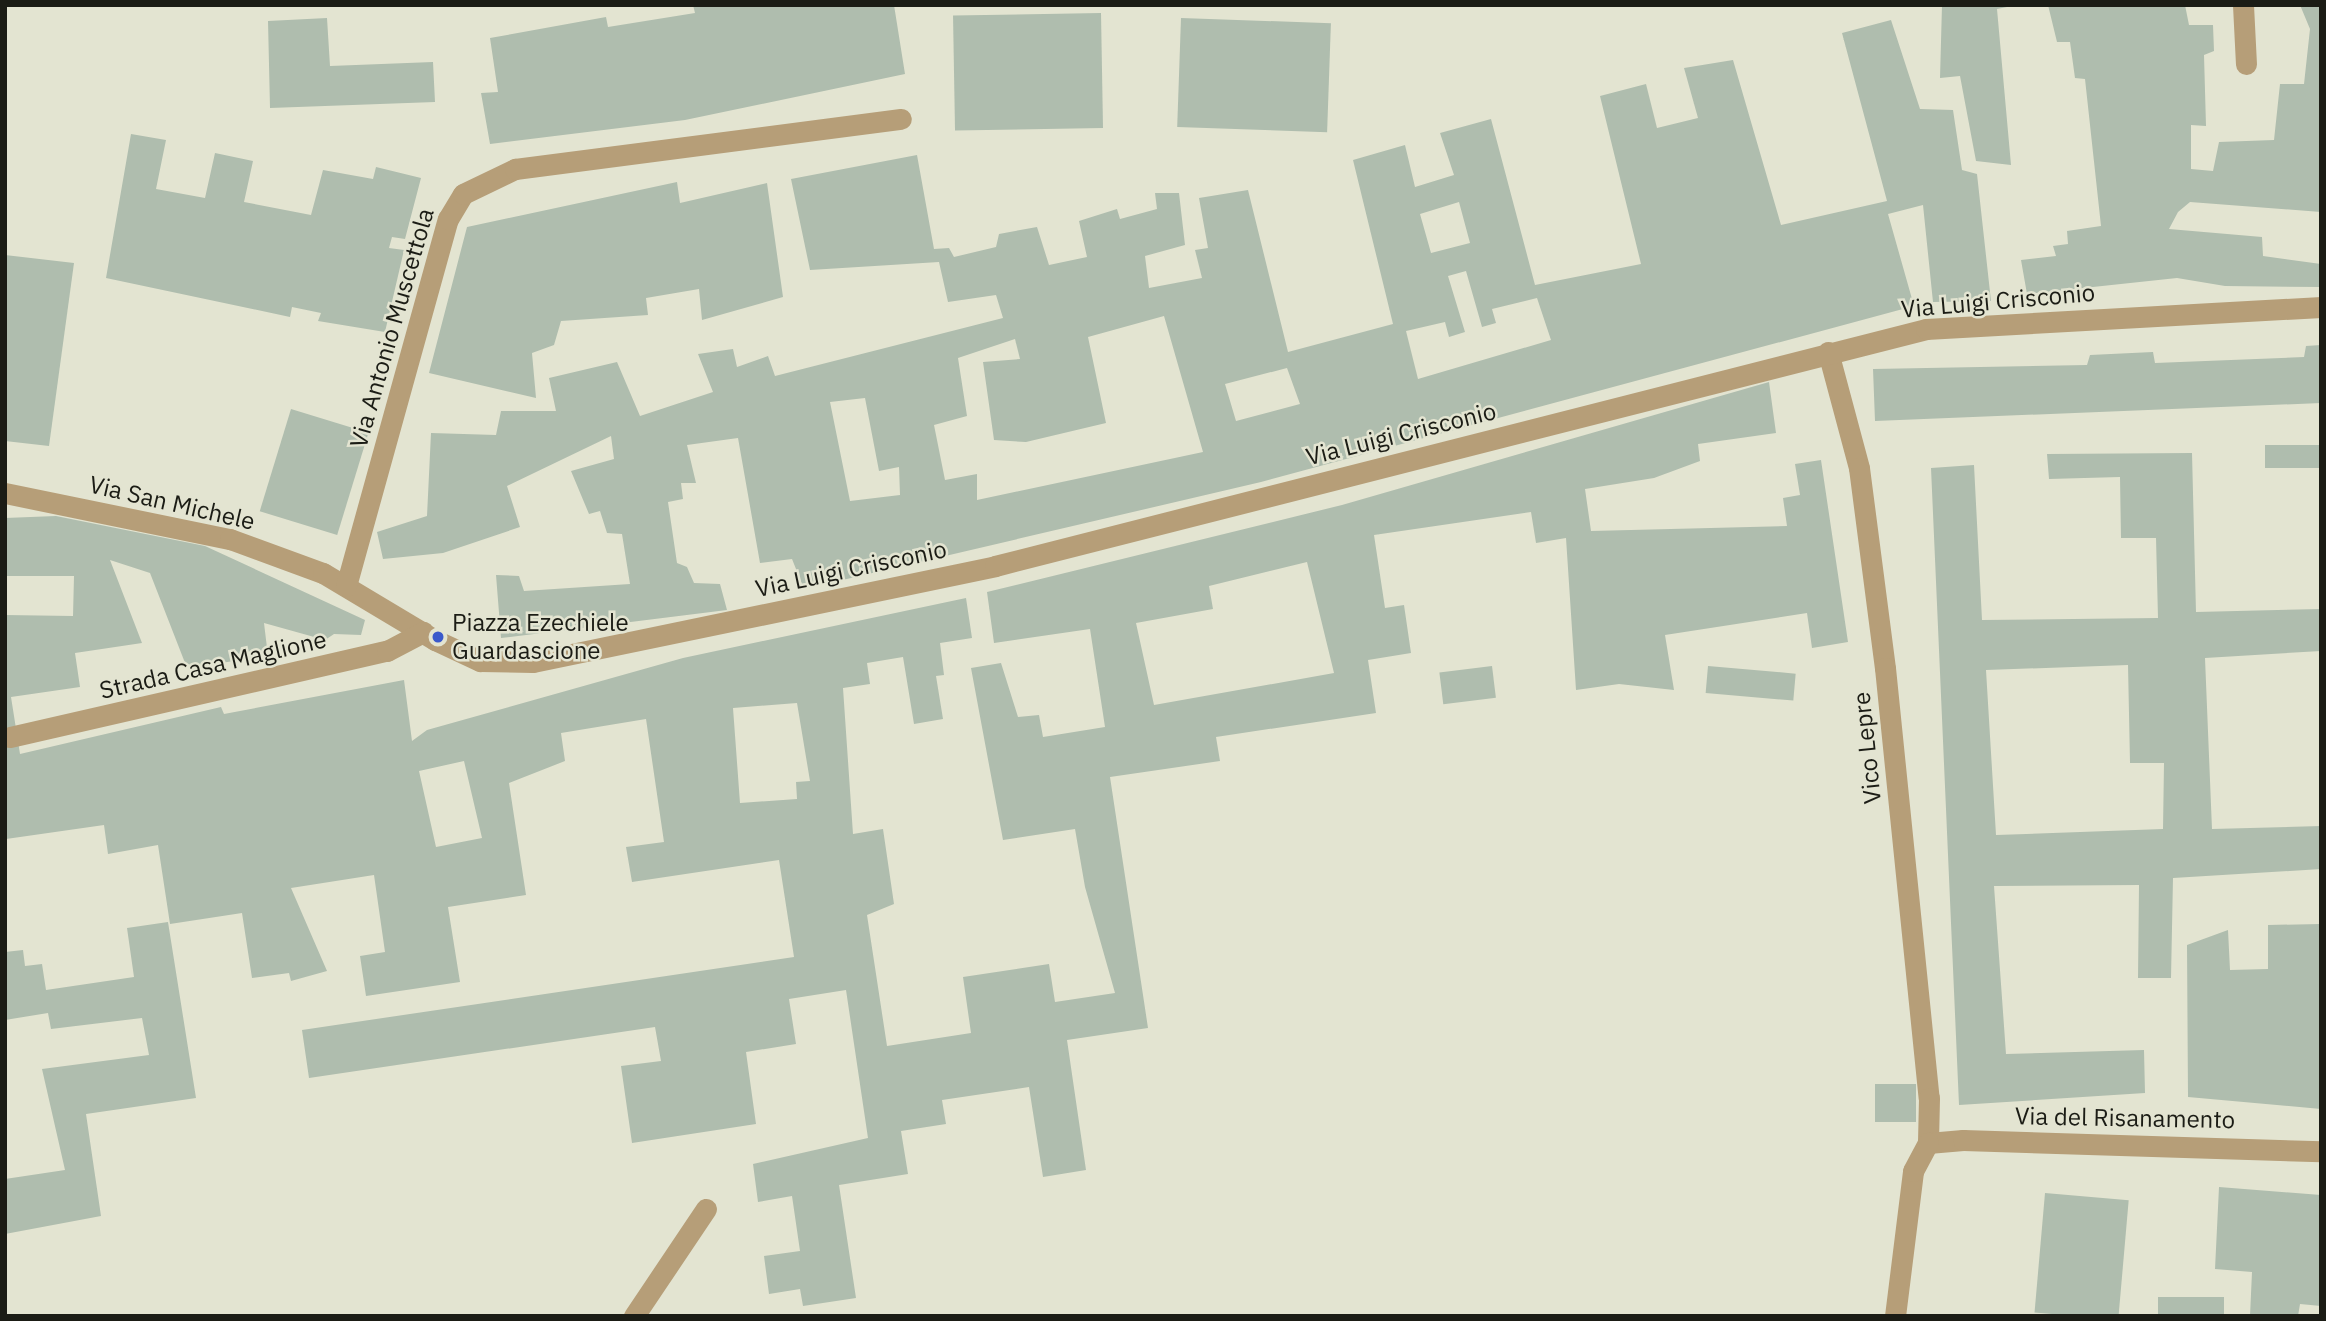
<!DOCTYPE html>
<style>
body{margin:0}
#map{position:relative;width:2326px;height:1321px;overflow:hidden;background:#e3e4d1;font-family:"IBM Plex Sans",sans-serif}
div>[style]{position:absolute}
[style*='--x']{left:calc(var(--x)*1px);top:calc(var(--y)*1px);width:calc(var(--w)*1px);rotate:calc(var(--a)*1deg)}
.building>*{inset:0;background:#afbdae;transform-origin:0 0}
.service>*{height:21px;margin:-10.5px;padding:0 10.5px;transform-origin:10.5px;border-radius:10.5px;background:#b69e78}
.minor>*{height:21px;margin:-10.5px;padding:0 10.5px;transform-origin:10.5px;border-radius:10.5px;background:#b69e78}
.dots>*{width:19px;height:19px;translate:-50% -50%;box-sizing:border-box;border:4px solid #e3e4d1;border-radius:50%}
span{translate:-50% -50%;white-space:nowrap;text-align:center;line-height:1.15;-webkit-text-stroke:5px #e3e4d1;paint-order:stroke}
.street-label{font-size:24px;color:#1b1c15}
.poi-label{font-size:24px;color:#1b1c15}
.left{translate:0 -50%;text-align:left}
.frame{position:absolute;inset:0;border:7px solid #1b1c15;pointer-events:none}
</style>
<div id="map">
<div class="building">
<i style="clip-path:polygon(693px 5px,894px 5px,905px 74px,685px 120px,490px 144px,481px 93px,498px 92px,490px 38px,606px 17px,608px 27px,695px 13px)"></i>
<i style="clip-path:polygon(1942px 5px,2017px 5px,1997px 9px,2011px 165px,1976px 161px,1960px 76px,1940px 78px)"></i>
<i style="clip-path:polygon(2048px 5px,2185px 5px,2189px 25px,2213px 25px,2214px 51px,2204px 55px,2206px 126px,2191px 125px,2191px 169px,2213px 171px,2219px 142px,2274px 140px,2280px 84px,2304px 84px,2310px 29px,2300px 5px,2321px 5px,2321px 212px,2190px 202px,2178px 212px,2169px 229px,2262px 237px,2263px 256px,2321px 264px,2321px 287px,2225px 286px,2177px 278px,2027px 294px,2021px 260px,2056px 256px,2053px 246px,2068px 244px,2067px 231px,2101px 226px,2085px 79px,2075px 78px,2070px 42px,2057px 42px)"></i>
<i style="left:1101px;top:13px;width:115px;height:148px;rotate:89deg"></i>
<i style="clip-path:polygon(327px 18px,330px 66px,433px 62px,435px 102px,270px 108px,268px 21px)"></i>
<i style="left:1181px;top:18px;width:150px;height:109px;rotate:2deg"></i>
<i style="clip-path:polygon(evenodd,1891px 20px,1920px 109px,1953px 110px,1962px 170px,1977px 174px,1991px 301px,1933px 302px,1923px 205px,1888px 214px,1914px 306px,1261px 482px,804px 589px,792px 559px,760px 563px,738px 438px,687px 445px,696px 483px,681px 483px,683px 499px,668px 502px,677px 563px,687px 567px,694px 583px,720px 584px,727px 610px,501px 638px,496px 575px,519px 576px,524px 591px,630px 584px,622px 534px,607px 533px,600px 511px,589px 514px,571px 471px,614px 459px,611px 436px,507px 486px,520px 527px,443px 553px,383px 559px,377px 532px,427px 516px,431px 433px,496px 435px,501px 411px,556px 411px,549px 378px,617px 362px,640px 416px,713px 392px,698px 354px,733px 349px,737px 367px,768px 356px,775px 376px,1003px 318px,996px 295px,948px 302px,939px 262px,810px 270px,791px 179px,917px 155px,934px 249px,949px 248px,954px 257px,996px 247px,999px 234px,1037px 227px,1049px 265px,1087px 257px,1079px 221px,1117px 209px,1120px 219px,1157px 209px,1155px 193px,1179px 193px,1185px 245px,1145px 256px,1149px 288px,1202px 278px,1195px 250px,1208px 248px,1199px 198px,1248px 190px,1288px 352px,1393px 324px,1353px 160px,1405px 145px,1415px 187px,1454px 175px,1440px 133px,1491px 119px,1535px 285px,1641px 264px,1600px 96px,1646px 84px,1657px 128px,1698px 118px,1684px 68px,1733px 60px,1781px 225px,1887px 201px,1842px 33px,1891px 20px,1459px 202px,1470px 243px,1431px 253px,1420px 214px,1459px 202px,1891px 20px,1466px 271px,1482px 327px,1496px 323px,1492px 309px,1537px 298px,1551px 340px,1418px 379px,1406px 331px,1445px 322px,1449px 337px,1465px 332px,1448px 276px,1466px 271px,1891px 20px,1164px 316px,1203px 452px,977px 500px,977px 474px,945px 480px,934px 425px,967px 416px,958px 358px,1015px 339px,1020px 359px,983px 362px,994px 440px,1026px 442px,1106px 423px,1088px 337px,1164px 316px,1891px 20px,1287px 368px,1300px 404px,1236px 421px,1225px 384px,1287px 368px,1891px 20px,865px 398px,879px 471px,899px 467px,900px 495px,850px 501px,830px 402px,865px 398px)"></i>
<i style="clip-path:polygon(131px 134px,166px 140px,156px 189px,205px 198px,215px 153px,253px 161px,244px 202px,311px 215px,323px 170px,373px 179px,376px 167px,421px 178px,405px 239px,392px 237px,389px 248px,404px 250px,385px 332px,318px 321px,321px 313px,292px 307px,290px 317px,106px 278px)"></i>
<i style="clip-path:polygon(677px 182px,680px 203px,767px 183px,783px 297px,702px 320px,699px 289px,646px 298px,648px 315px,561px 321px,554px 345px,532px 353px,536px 398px,429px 373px,467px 227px)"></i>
<i style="clip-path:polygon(5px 255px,74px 263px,49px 446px,5px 441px)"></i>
<i style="clip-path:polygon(2321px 345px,2321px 403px,1875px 421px,1873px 369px,2087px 365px,2090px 355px,2153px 352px,2155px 363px,2304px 357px,2306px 346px)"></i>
<i style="clip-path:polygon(evenodd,1769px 382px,1776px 433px,1698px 444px,1700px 461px,1654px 478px,1585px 489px,1591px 531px,1787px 526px,1783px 498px,1800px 495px,1795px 464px,1821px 460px,1848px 642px,1812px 648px,1807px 613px,1665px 635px,1674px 690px,1619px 684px,1576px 690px,1566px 538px,1536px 543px,1531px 512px,1374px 535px,1385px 608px,1404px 605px,1411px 653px,1368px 660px,1376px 713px,1216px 737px,1220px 761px,1110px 777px,1148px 1028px,1067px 1040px,1086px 1170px,1043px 1177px,1029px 1087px,942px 1100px,946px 1124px,901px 1131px,908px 1174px,839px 1185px,856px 1298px,803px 1306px,800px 1289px,769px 1294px,764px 1256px,800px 1251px,792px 1196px,758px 1202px,753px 1164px,868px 1138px,846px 990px,789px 999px,796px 1044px,746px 1052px,756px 1124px,632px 1143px,621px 1066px,661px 1061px,655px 1027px,309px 1078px,302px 1030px,794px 957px,779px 860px,632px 882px,626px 847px,664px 842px,646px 719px,561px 733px,565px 761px,509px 783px,526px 895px,448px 907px,460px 982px,366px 996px,360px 956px,385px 952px,374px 875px,291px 888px,327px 971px,291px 981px,289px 973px,252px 978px,242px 913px,170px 924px,158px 845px,108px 854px,104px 825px,6px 839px,5px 615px,73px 616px,74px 576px,5px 576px,5px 518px,56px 516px,205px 546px,365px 620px,361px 635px,334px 634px,325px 640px,264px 623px,268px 656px,187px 668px,150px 573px,110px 560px,142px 643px,75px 653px,80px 687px,11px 697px,20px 754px,221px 707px,224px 714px,404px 680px,412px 741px,427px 730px,683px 658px,966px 598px,972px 638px,940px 643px,944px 675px,936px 676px,943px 719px,914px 724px,903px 657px,867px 663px,870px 684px,843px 688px,853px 834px,883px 829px,894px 904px,867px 915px,887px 1046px,971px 1033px,963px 977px,1049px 964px,1055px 1002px,1115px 993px,1085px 887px,1075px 829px,1003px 840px,971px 668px,1001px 663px,1018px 717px,1039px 715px,1043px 737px,1105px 727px,1090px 629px,994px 643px,987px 592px,1342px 505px,1769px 382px,1307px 562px,1334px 673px,1154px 705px,1136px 623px,1213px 609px,1209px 586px,1307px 562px,1769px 382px,797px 703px,810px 781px,796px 782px,797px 799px,740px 803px,733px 708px,797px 703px,1769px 382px,464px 761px,482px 838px,436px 847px,419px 771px,464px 761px)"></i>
<i style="left:291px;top:409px;width:81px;height:107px;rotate:17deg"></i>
<i style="left:2265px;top:445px;width:56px;height:23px"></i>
<i style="clip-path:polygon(evenodd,2192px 453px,2196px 612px,2321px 609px,2321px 651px,2205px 658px,2212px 829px,2321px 826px,2321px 869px,2173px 878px,2171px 978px,2138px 978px,2139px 885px,1994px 886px,2006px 1054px,2144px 1050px,2145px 1093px,1959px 1105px,1931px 468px,1974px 465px,1982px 620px,2158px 618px,2156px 538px,2121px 538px,2120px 477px,2049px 479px,2047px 454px,2192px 453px,2128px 665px,2130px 763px,2164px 763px,2163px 829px,1996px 835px,1986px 670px,2128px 665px)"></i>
<i style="left:1492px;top:666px;width:32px;height:53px;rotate:83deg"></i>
<i style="left:1708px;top:666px;width:88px;height:27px;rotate:5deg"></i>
<i style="clip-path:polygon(168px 922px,196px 1098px,86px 1114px,101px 1216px,5px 1234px,5px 1179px,65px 1170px,42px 1069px,149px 1055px,142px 1018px,51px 1029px,48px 1013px,5px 1020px,5px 952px,23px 950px,25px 966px,42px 964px,46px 990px,134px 977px,127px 928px)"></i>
<i style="clip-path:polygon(2320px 924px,2321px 1109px,2188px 1097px,2187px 945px,2228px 930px,2230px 970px,2268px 969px,2268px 925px)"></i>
<i style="left:1875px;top:1084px;width:41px;height:38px"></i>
<i style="clip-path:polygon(2219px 1187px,2321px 1195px,2321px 1306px,2300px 1304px,2298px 1316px,2250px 1316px,2252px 1272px,2215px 1269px)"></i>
<i style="left:2045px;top:1193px;width:84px;height:120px;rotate:5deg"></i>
<i style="left:2158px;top:1297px;width:66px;height:19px"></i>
</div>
<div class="service">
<i style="--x:2243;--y:5;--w:59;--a:87.1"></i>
<i style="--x:634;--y:1316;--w:129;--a:-56.1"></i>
</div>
<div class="minor">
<i style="--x:1828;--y:352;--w:120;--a:75"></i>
<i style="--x:1859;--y:468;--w:202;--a:82.6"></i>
<i style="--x:1885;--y:668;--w:432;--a:84.2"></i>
<i style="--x:1929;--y:1098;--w:45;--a:91.3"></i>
<i style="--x:5;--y:493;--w:230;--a:11.6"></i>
<i style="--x:230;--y:539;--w:99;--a:20.1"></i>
<i style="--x:323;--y:573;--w:131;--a:30.9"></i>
<i style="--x:435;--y:640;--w:50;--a:25"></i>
<i style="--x:480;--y:661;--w:53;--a:1.1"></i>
<i style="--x:533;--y:662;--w:472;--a:-11.7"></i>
<i style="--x:995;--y:566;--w:961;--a:-14.28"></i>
<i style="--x:1926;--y:329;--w:396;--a:-3.2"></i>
<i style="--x:346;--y:586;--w:381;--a:-74.5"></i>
<i style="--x:448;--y:219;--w:29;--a:-59"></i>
<i style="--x:463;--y:194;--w:58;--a:-25.7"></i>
<i style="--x:515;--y:169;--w:389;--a:-7.4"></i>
<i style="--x:10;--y:737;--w:387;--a:-12.9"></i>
<i style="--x:387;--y:651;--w:41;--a:-27.8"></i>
<i style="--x:1928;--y:1143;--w:35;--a:-5"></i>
<i style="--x:1963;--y:1140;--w:358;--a:1.8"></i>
<i style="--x:1895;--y:1316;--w:146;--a:-82.9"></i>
<i style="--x:1913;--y:1171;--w:32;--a:-62"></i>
</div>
<div class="dots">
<i style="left:438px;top:637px;background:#3a59cb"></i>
</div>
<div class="street-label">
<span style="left:1998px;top:301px;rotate:-5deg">Via Luigi Crisconio</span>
<span style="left:392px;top:328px;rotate:-74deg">Via Antonio Muscettola</span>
<span style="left:1401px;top:434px;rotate:-14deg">Via Luigi Crisconio</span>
<span style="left:172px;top:503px;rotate:13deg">Via San Michele</span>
<span style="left:851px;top:569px;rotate:-12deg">Via Luigi Crisconio</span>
<span style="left:213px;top:665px;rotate:-13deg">Strada Casa Maglione</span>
<span style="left:1867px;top:748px;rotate:-96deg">Vico Lepre</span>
<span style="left:2125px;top:1118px;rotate:1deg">Via del Risanamento</span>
</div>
<div class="poi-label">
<span class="left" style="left:452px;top:637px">Piazza Ezechiele<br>Guardascione</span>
</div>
<div class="frame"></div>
</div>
